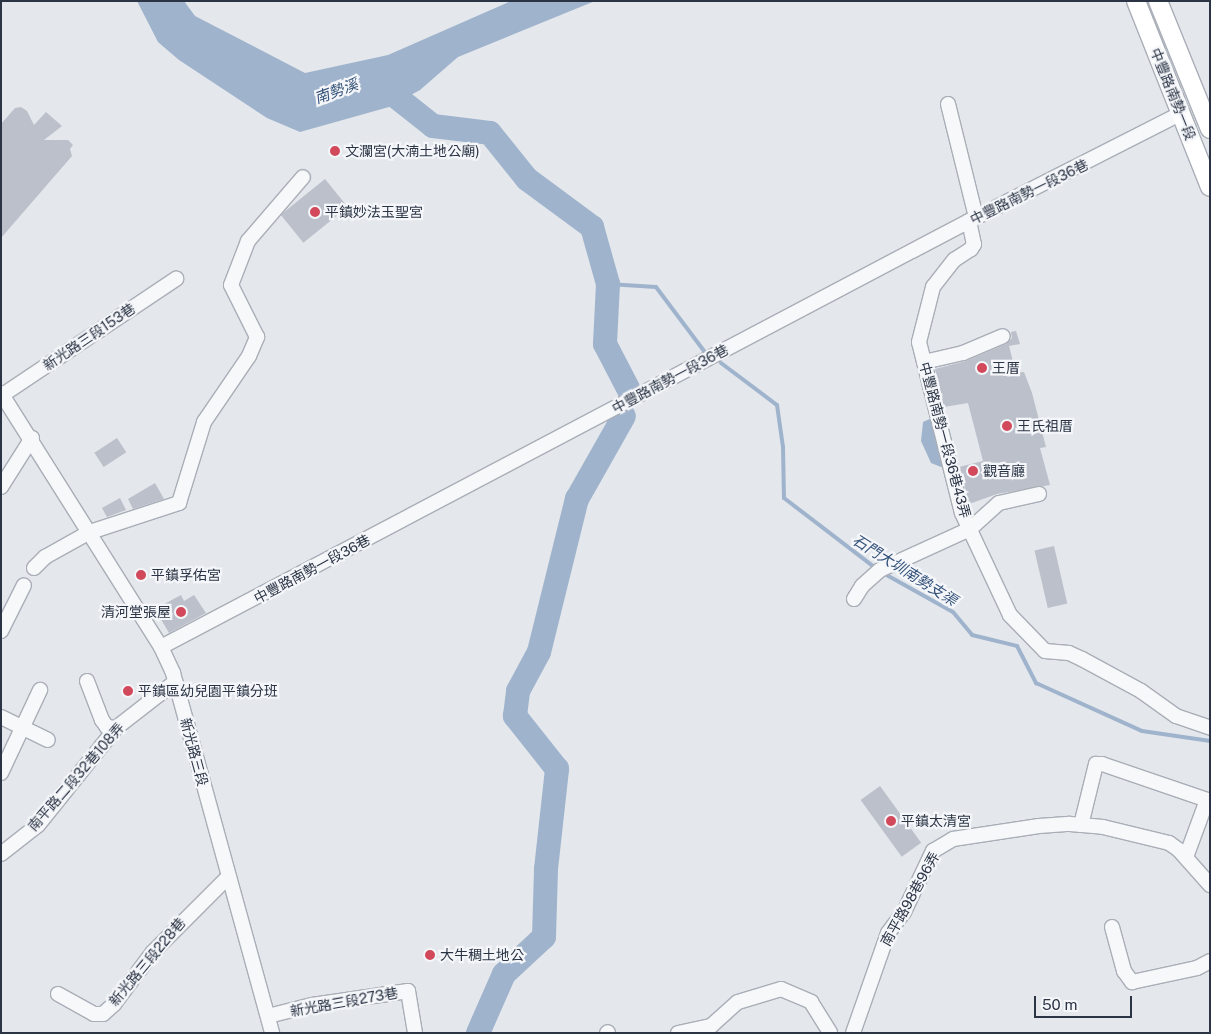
<!DOCTYPE html>
<meta charset="utf-8">
<style>
body{margin:0}
#map{position:relative;width:1211px;height:1034px;overflow:hidden;background:#e4e7ec;font-family:"Public Sans","Noto Sans TC",sans-serif}
div>[style]{position:absolute}
[style*='--x']{left:calc(var(--x)*1px);top:calc(var(--y)*1px);width:calc(var(--w)*1px);rotate:calc(var(--a)*1deg)}
.water>*{inset:0;background:#9fb4cc}
.stream>*{height:4px;margin:-2px;padding:0 2px;transform-origin:2px;border-radius:2px;background:#9fb4cc}
.river>*{height:24px;margin:-12px;padding:0 12px;transform-origin:12px;border-radius:12px;background:#9fb4cc}
.building>*{inset:0;background:#bbc0ca;transform-origin:0 0}
.roads{filter:drop-shadow(1px 0 #a9aeb7) drop-shadow(-1px 0 #a9aeb7) drop-shadow(0 1px #a9aeb7) drop-shadow(0 -1px #a9aeb7)}
.minor>*{height:14px;margin:-7px;padding:0 7px;transform-origin:7px;border-radius:7px;background:#f7f8fa}
.major>*{height:18px;margin:-9px;padding:0 9px;transform-origin:9px;border-radius:9px;background:#fff}
.dots>*{width:14px;height:14px;translate:-50% -50%;box-sizing:border-box;border:2px solid #f4f6f9;border-radius:50%}
span{translate:-50% -50%;white-space:nowrap;text-align:center;line-height:1.15;-webkit-text-stroke:4.5px #f4f6f9;paint-order:stroke}
.street-label{font-size:14px;color:#2b3445}
.poi-label{font-size:14px;color:#2b3445}
.left{translate:0 -50%;text-align:left}
.right{translate:-100% -50%;text-align:right}
.water-label{font-size:15px;color:#34527a;font-style:italic}
.frame{position:absolute;inset:0;border:2px solid #2b3445;pointer-events:none}
.scale{position:absolute;left:1034px;top:996px;width:98px;height:22px;box-sizing:border-box;border:2px solid #2b3445;border-top:0;padding-left:6px;font-size:15px;line-height:18px;white-space:nowrap;color:#2b3445;-webkit-text-stroke:4px #f4f6f9;paint-order:stroke}
</style>
<div id="map">
<div class="water">
<i style="clip-path:polygon(137px 1px,184px 1px,195px 16px,305px 73px,388px 55px,511px 1px,595px 1px,458px 57px,420px 90px,389px 107px,300px 132px,267px 118px,179px 60px,158px 42px)"></i>
<i style="clip-path:polygon(934px 417px,946px 469px,931px 463px,921px 441px,923px 422px)"></i>
</div>
<div class="stream">
<i style="--x:608;--y:284;--w:48;--a:3.6"></i>
<i style="--x:656;--y:287;--w:80;--a:53.1"></i>
<i style="--x:721;--y:363;--w:70;--a:36.9"></i>
<i style="--x:777;--y:405;--w:42;--a:81.9"></i>
<i style="--x:783;--y:447;--w:51;--a:88.9"></i>
<i style="--x:784;--y:498;--w:117;--a:37.4"></i>
<i style="--x:883;--y:573;--w:80;--a:29.1"></i>
<i style="--x:953;--y:612;--w:30;--a:50"></i>
<i style="--x:972;--y:635;--w:46;--a:13.7"></i>
<i style="--x:1017;--y:646;--w:42;--a:62.8"></i>
<i style="--x:1036;--y:683;--w:116;--a:24.4"></i>
<i style="--x:1142;--y:731;--w:69;--a:8.4"></i>
</div>
<div class="river">
<i style="--x:380;--y:76;--w:19;--a:58"></i>
<i style="--x:390;--y:92;--w:55;--a:38.3"></i>
<i style="--x:433;--y:126;--w:57;--a:7"></i>
<i style="--x:490;--y:133;--w:59;--a:51.2"></i>
<i style="--x:527;--y:179;--w:81;--a:36.4"></i>
<i style="--x:592;--y:227;--w:59;--a:74.3"></i>
<i style="--x:608;--y:284;--w:60;--a:92.9"></i>
<i style="--x:605;--y:344;--w:56;--a:62.5"></i>
<i style="--x:478;--y:1033;--w:64;--a:-66.2"></i>
<i style="--x:504;--y:974;--w:54;--a:-42.8"></i>
<i style="--x:544;--y:937;--w:68;--a:-88.3"></i>
<i style="--x:546;--y:869;--w:101;--a:-83.7"></i>
<i style="--x:557;--y:769;--w:68;--a:-128.4"></i>
<i style="--x:515;--y:716;--w:25;--a:-83"></i>
<i style="--x:518;--y:691;--w:44;--a:-61.7"></i>
<i style="--x:539;--y:652;--w:158;--a:-76.1"></i>
<i style="--x:577;--y:499;--w:95;--a:-60.5"></i>
</div>
<div class="building">
<i style="clip-path:polygon(21px 107px,27px 111px,34px 125px,46px 112px,62px 126px,44px 140px,68px 140px,73px 145px,70px 149px,72px 156px,1px 238px,1px 124px,15px 108px)"></i>
<i style="left:325px;top:179px;width:36px;height:57px;rotate:51deg"></i>
<i style="clip-path:polygon(1016px 331px,1020px 344px,1009px 346px,1016px 373px,1024px 372px,1032px 393px,1046px 447px,1040px 448px,1050px 485px,997px 494px,969px 504px,959px 467px,983px 461px,968px 403px,944px 407px,935px 369px,966px 361px,1006px 344px,1012px 338px,1011px 332px)"></i>
<i style="left:117px;top:438px;width:17px;height:27px;rotate:57deg"></i>
<i style="clip-path:polygon(155px 483px,164px 499px,133px 509px,128px 499px)"></i>
<i style="clip-path:polygon(120px 498px,126px 510px,107px 517px,102px 508px)"></i>
<i style="left:1054px;top:546px;width:59px;height:20px;rotate:77deg"></i>
<i style="clip-path:polygon(181px 595px,184px 601px,194px 595px,206px 613px,169px 633px,155px 609px)"></i>
<i style="left:880px;top:786px;width:70px;height:24px;rotate:54deg"></i>
</div>
<div class="roads">
<div class="minor">
<i style="--x:948;--y:104;--w:116;--a:76.1"></i>
<i style="--x:969;--y:221;--w:24;--a:78"></i>
<i style="--x:974;--y:244;--w:6;--a:121"></i>
<i style="--x:971;--y:249;--w:20;--a:147"></i>
<i style="--x:954;--y:260;--w:34;--a:128"></i>
<i style="--x:933;--y:287;--w:57;--a:104.3"></i>
<i style="--x:919;--y:342;--w:176;--a:75.9"></i>
<i style="--x:962;--y:513;--w:113;--a:64.8"></i>
<i style="--x:1010;--y:615;--w:50;--a:45.8"></i>
<i style="--x:1045;--y:651;--w:24;--a:5"></i>
<i style="--x:1069;--y:653;--w:14;--a:25"></i>
<i style="--x:1082;--y:659;--w:67;--a:28.5"></i>
<i style="--x:1141;--y:691;--w:43;--a:35.5"></i>
<i style="--x:1176;--y:716;--w:36;--a:19"></i>
<i style="--x:924;--y:362;--w:40;--a:-13"></i>
<i style="--x:963;--y:353;--w:43;--a:-23"></i>
<i style="--x:1;--y:393;--w:300;--a:57.8"></i>
<i style="--x:161;--y:647;--w:29;--a:65"></i>
<i style="--x:173;--y:673;--w:373;--a:74.6"></i>
<i style="--x:1;--y:396;--w:211;--a:-33.8"></i>
<i style="--x:1;--y:487;--w:58;--a:-57.7"></i>
<i style="--x:34;--y:568;--w:16;--a:-45"></i>
<i style="--x:45;--y:557;--w:51;--a:-29.1"></i>
<i style="--x:90;--y:532;--w:94;--a:-18"></i>
<i style="--x:179;--y:503;--w:85;--a:-72.8"></i>
<i style="--x:204;--y:422;--w:80;--a:-55.7"></i>
<i style="--x:249;--y:356;--w:21;--a:-67"></i>
<i style="--x:257;--y:337;--w:58;--a:-116.6"></i>
<i style="--x:231;--y:285;--w:47;--a:-68.9"></i>
<i style="--x:248;--y:241;--w:84;--a:-49.3"></i>
<i style="--x:854;--y:599;--w:15;--a:-58"></i>
<i style="--x:862;--y:586;--w:24;--a:-42"></i>
<i style="--x:880;--y:570;--w:99;--a:-24.5"></i>
<i style="--x:970;--y:529;--w:39;--a:-42"></i>
<i style="--x:999;--y:503;--w:41;--a:-12.7"></i>
<i style="--x:1;--y:631;--w:51;--a:-63.4"></i>
<i style="--x:161;--y:647;--w:913;--a:-27.8"></i>
<i style="--x:969;--y:221;--w:237;--a:-26.9"></i>
<i style="--x:87;--y:681;--w:42;--a:69"></i>
<i style="--x:102;--y:720;--w:9;--a:54"></i>
<i style="--x:107;--y:727;--w:9;--a:6"></i>
<i style="--x:1;--y:717;--w:52;--a:26.1"></i>
<i style="--x:1;--y:773;--w:92;--a:-64.8"></i>
<i style="--x:1081;--y:825;--w:63;--a:-76.2"></i>
<i style="--x:1096;--y:764;--w:6;--a:0"></i>
<i style="--x:1102;--y:764;--w:111;--a:18.9"></i>
<i style="--x:1207;--y:800;--w:61;--a:110.2"></i>
<i style="--x:1;--y:854;--w:47;--a:-38.1"></i>
<i style="--x:38;--y:825;--w:124;--a:-51.2"></i>
<i style="--x:116;--y:728;--w:75;--a:-37.9"></i>
<i style="--x:1112;--y:927;--w:46;--a:74.7"></i>
<i style="--x:1124;--y:971;--w:14;--a:54"></i>
<i style="--x:1132;--y:982;--w:66;--a:-12.2"></i>
<i style="--x:1197;--y:968;--w:15;--a:-28"></i>
<i style="--x:58;--y:994;--w:41;--a:29.1"></i>
<i style="--x:94;--y:1014;--w:9;--a:0"></i>
<i style="--x:103;--y:1014;--w:15;--a:-42"></i>
<i style="--x:114;--y:1004;--w:65;--a:-53.1"></i>
<i style="--x:153;--y:952;--w:106;--a:-45"></i>
<i style="--x:268;--y:1016;--w:45;--a:-14"></i>
<i style="--x:312;--y:1005;--w:97;--a:-8.3"></i>
<i style="--x:408;--y:991;--w:43;--a:80.5"></i>
<i style="--x:607;--y:1033;--w:1;--a:-45"></i>
<i style="--x:678;--y:1033;--w:34;--a:-12"></i>
<i style="--x:711;--y:1026;--w:36;--a:-42"></i>
<i style="--x:738;--y:1002;--w:45;--a:-16.8"></i>
<i style="--x:781;--y:989;--w:33;--a:23"></i>
<i style="--x:811;--y:1002;--w:36;--a:58"></i>
<i style="--x:853;--y:1033;--w:106;--a:-70.7"></i>
<i style="--x:888;--y:933;--w:26;--a:-53"></i>
<i style="--x:904;--y:912;--w:68;--a:-64.6"></i>
<i style="--x:933;--y:851;--w:23;--a:-31"></i>
<i style="--x:953;--y:839;--w:87;--a:-8.6"></i>
<i style="--x:1039;--y:826;--w:31;--a:-4"></i>
<i style="--x:1070;--y:824;--w:33;--a:5"></i>
<i style="--x:1103;--y:827;--w:68;--a:13.6"></i>
<i style="--x:1169;--y:843;--w:12;--a:35"></i>
<i style="--x:1179;--y:850;--w:47;--a:48.5"></i>
</div>
<div class="major">
<i style="--x:1136;--y:1;--w:200;--a:68.3"></i>
<i style="--x:1158;--y:1;--w:138;--a:67.9"></i>
</div>
</div>
<div class="dots">
<i style="left:335px;top:151px;background:#d1495b"></i>
<i style="left:315px;top:212px;background:#d1495b"></i>
<i style="left:982px;top:368px;background:#d1495b"></i>
<i style="left:1007px;top:426px;background:#d1495b"></i>
<i style="left:973px;top:471px;background:#d1495b"></i>
<i style="left:141px;top:575px;background:#d1495b"></i>
<i style="left:181px;top:612px;background:#d1495b"></i>
<i style="left:128px;top:691px;background:#d1495b"></i>
<i style="left:891px;top:821px;background:#d1495b"></i>
<i style="left:430px;top:955px;background:#d1495b"></i>
</div>
<div class="street-label">
<span style="left:1173px;top:94px;rotate:68deg">中豐路南勢一段</span>
<span style="left:1029px;top:192px;rotate:-26deg">中豐路南勢一段36巷</span>
<span style="left:89px;top:337px;rotate:-34deg">新光路三段153巷</span>
<span style="left:670px;top:379px;rotate:-28deg">中豐路南勢一段36巷</span>
<span style="left:945px;top:440px;rotate:75deg">中豐路南勢一段36巷43弄</span>
<span style="left:312px;top:569px;rotate:-28deg">中豐路南勢一段36巷</span>
<span style="left:194px;top:752px;rotate:75deg">新光路三段</span>
<span style="left:76px;top:777px;rotate:-49deg">南平路二段32巷108弄</span>
<span style="left:910px;top:899px;rotate:-61deg">南平路98巷96弄</span>
<span style="left:147px;top:962px;rotate:-50deg">新光路三段228巷</span>
<span style="left:344px;top:1002px;rotate:-10deg">新光路三段273巷</span>
</div>
<div class="poi-label">
<span class="left" style="left:345px;top:151px">文瀾宮(大湳土地公廟)</span>
<span class="left" style="left:325px;top:212px">平鎮妙法玉聖宮</span>
<span class="left" style="left:992px;top:368px">王厝</span>
<span class="left" style="left:1017px;top:426px">王氏祖厝</span>
<span class="left" style="left:983px;top:471px">觀音廳</span>
<span class="left" style="left:151px;top:575px">平鎮孚佑宮</span>
<span class="right" style="left:171px;top:612px">清河堂張屋</span>
<span class="left" style="left:138px;top:691px">平鎮區幼兒園平鎮分班</span>
<span class="left" style="left:901px;top:821px">平鎮太清宮</span>
<span class="left" style="left:440px;top:955px">大牛稠土地公</span>
</div>
<div class="water-label">
<span style="left:336px;top:91px;rotate:-20deg">南勢溪</span>
<span style="left:905px;top:570px;rotate:32deg">石門大圳南勢支渠</span>
</div>
<div class="frame"></div>
<div class="scale">50 m</div>
</div>
